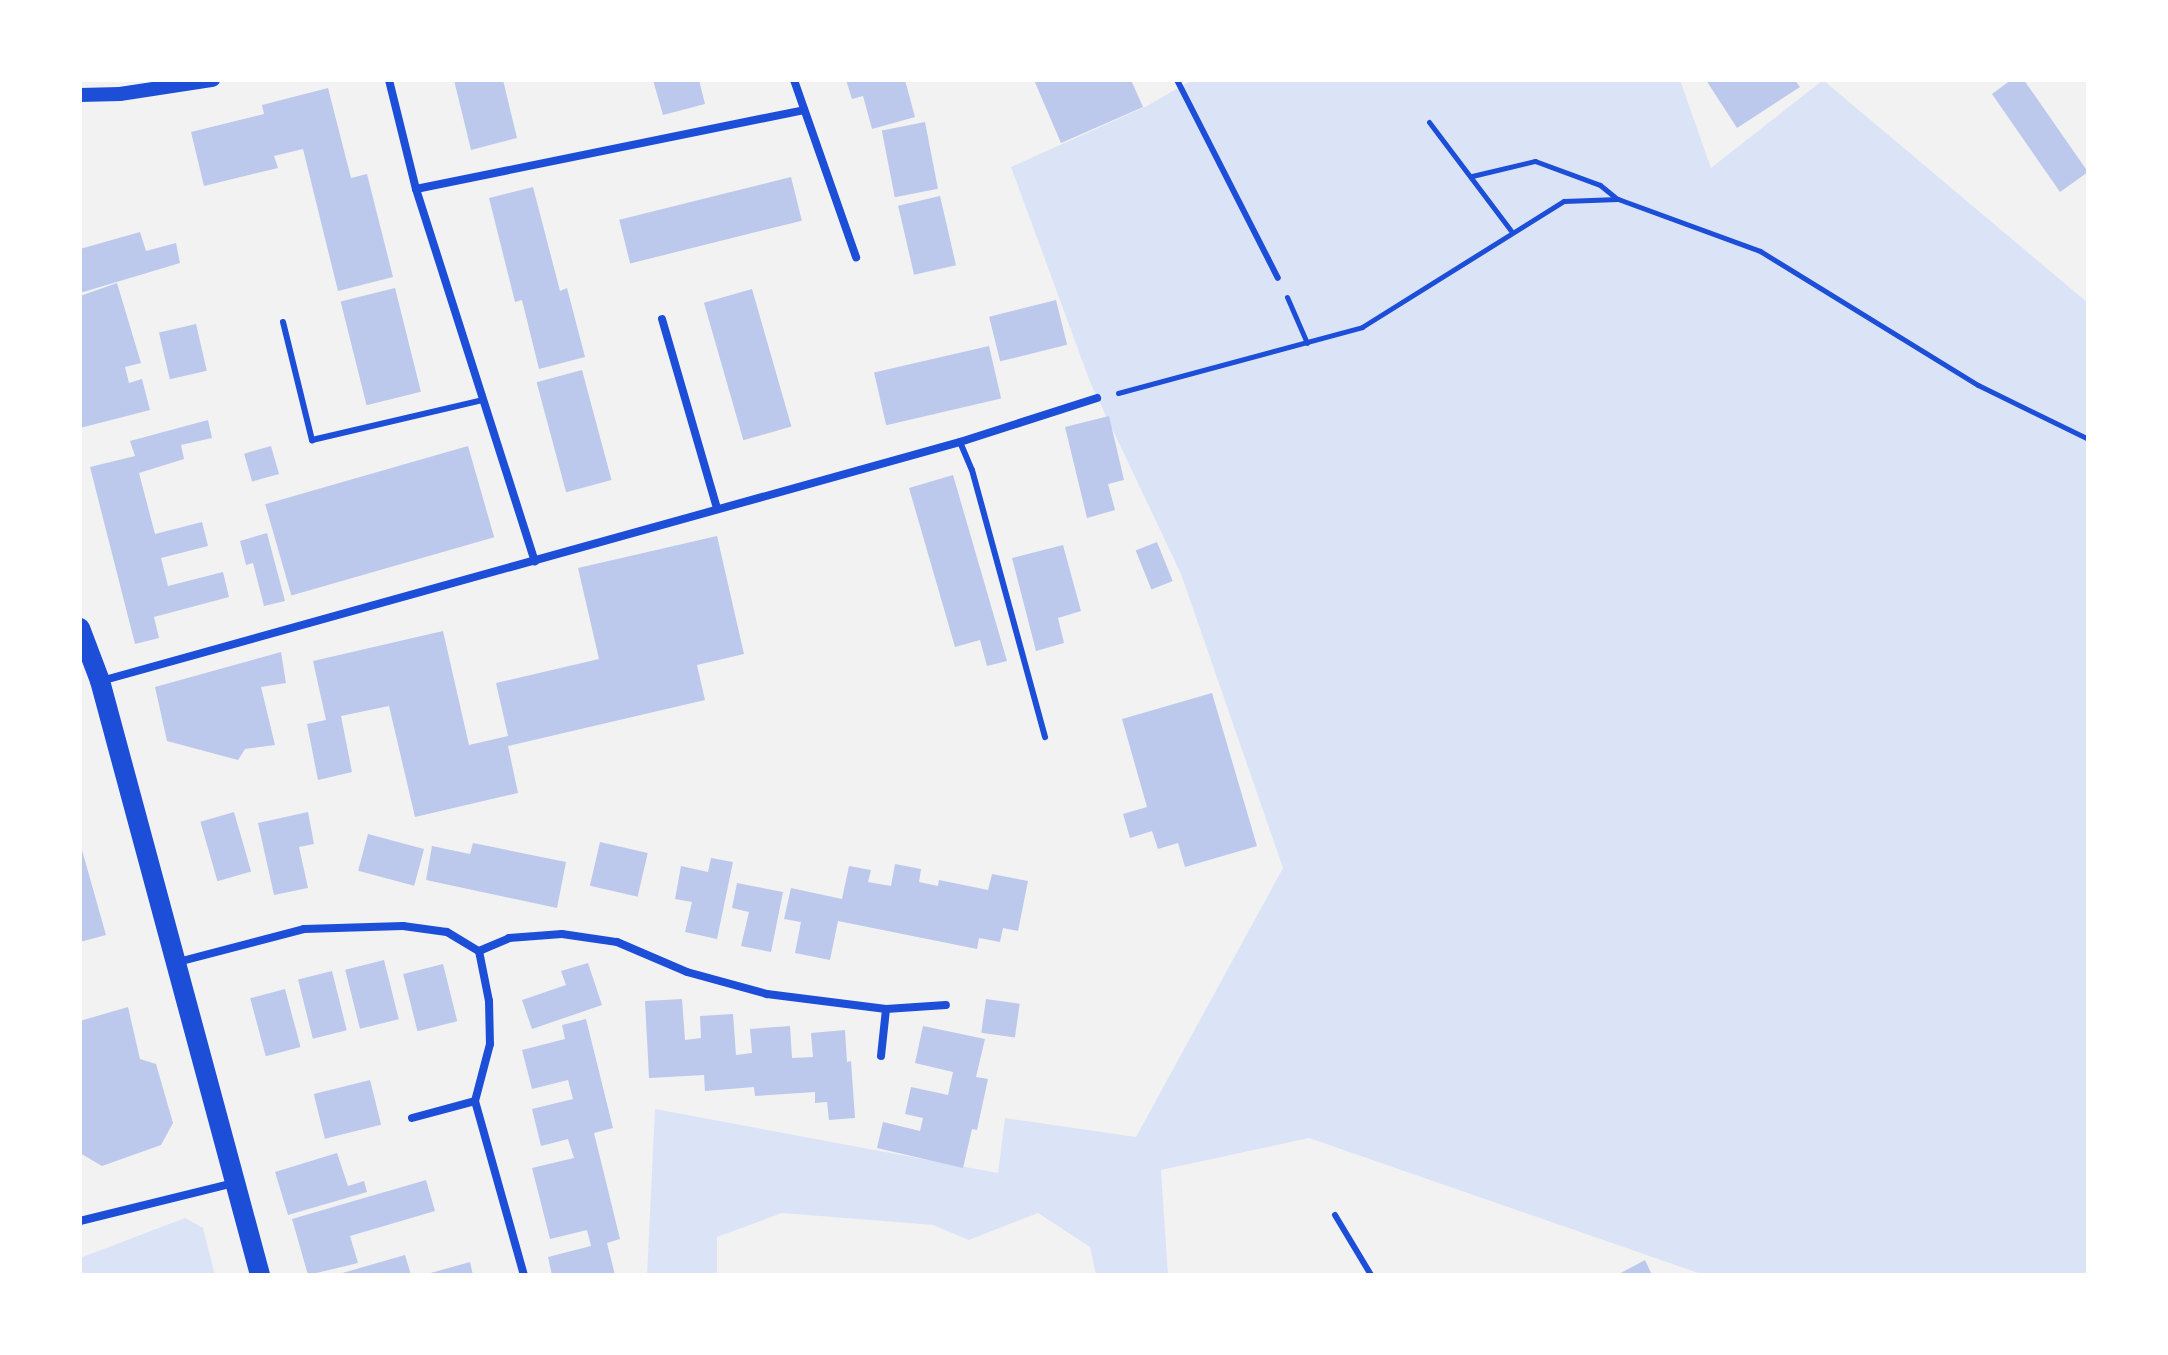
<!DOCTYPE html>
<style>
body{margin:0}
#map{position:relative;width:2168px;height:1355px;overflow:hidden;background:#f2f2f2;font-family:"Open Sans",sans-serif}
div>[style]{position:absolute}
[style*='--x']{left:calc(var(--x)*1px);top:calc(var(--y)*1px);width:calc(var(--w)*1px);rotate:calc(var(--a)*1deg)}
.green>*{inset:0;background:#dbe4f7}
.building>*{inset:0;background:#bdc9ec;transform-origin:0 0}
.path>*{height:5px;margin:-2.5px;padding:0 2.5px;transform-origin:2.5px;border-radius:2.5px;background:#1d4ed8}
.service>*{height:6px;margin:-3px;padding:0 3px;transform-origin:3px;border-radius:3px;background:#1d4ed8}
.minor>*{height:8px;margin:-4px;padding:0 4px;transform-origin:4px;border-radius:4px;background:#1d4ed8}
.tertiary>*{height:14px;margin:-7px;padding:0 7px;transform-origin:7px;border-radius:7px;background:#1d4ed8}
.primary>*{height:20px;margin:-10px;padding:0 10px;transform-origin:10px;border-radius:10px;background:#1d4ed8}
span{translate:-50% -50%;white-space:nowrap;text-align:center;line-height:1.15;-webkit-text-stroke:7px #fff;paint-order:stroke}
.frame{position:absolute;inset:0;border:82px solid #fff;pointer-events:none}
</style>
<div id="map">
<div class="green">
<i style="clip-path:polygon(1192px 80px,1680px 80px,1711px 168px,1823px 80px,2088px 303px,2088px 1275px,1704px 1275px,1309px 1138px,1161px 1170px,1168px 1275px,1096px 1275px,1090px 1247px,1038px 1213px,969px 1240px,933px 1225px,782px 1213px,717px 1237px,717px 1275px,647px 1275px,655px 1109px,998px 1173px,1005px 1118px,1136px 1137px,1283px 868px,1181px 574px,1090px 382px,1011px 167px,1147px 106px)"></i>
<i style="clip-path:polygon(185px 1218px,203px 1228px,215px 1275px,80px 1275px,80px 1258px)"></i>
</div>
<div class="building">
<i style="clip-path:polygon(454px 80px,503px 80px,517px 138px,471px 150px)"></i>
<i style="clip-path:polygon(653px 80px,699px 80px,705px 104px,663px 115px)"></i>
<i style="clip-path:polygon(846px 80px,905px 80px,915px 117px,872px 129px,863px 96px,852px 99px)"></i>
<i style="clip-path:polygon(1034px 80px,1131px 80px,1143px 107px,1061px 143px)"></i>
<i style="clip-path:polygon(1706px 80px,1795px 80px,1800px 87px,1737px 128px)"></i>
<i style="clip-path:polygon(2011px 80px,2024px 80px,2088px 172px,2060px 192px,1992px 94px)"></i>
<i style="clip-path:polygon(328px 88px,351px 178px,367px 174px,393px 277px,338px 291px,303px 149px,274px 156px,278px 168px,204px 186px,191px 132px,264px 114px,262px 105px)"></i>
<i style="left:925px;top:122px;width:68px;height:44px;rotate:79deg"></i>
<i style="left:791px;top:177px;width:45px;height:177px;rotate:76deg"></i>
<i style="clip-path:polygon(533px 187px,560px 291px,567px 288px,585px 357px,539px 369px,522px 300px,515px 302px,489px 198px)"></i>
<i style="left:940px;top:196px;width:71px;height:43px;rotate:77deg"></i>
<i style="clip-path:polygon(140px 232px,146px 251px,176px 243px,180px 263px,80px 293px,80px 249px)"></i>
<i style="clip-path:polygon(117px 283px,141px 363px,125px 367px,129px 383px,142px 379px,150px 410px,80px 428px,80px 296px)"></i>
<i style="left:395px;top:288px;width:107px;height:56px;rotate:76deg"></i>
<i style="left:752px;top:289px;width:143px;height:50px;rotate:74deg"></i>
<i style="left:1056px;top:300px;width:46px;height:69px;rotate:76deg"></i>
<i style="left:196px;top:324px;width:48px;height:38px;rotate:77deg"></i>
<i style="left:989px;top:346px;width:54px;height:118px;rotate:77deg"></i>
<i style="left:582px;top:370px;width:114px;height:47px;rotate:75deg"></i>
<i style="clip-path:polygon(1109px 416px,1124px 480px,1108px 484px,1115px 510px,1087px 518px,1065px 427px)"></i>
<i style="clip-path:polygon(208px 420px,212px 438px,181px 445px,184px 459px,139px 473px,155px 534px,202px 522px,208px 546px,161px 558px,168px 586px,223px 572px,229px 597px,154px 617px,159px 638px,135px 644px,90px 467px,135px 456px,130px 441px)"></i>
<i style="left:271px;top:446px;width:29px;height:28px;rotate:74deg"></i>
<i style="left:468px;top:446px;width:95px;height:211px;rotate:74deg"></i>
<i style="clip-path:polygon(953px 475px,1007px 661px,987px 666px,980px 640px,955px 647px,909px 488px)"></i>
<i style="clip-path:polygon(267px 533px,285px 601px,264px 606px,253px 563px,246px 565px,240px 541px)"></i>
<i style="clip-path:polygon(717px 536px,744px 654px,697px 665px,705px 700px,508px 746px,518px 793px,415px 817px,389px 706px,341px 716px,352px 772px,318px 780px,307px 724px,326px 720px,313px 661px,443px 631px,469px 745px,508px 736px,496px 683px,599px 659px,578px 568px)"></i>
<i style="left:1157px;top:542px;width:42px;height:23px;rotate:68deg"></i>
<i style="clip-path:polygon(1063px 545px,1081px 611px,1058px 618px,1064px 643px,1036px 651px,1012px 558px)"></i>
<i style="clip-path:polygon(281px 652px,286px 683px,261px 687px,275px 745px,245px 749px,238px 760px,167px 741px,155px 687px)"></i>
<i style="clip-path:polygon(1212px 693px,1257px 846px,1185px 867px,1178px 843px,1158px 849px,1152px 831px,1130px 838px,1123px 814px,1147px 807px,1122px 719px)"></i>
<i style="left:234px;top:812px;width:62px;height:35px;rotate:74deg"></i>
<i style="clip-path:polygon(308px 812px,314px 844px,299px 847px,308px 888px,274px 895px,258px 823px)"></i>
<i style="left:368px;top:834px;width:58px;height:38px;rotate:15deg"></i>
<i style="left:600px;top:842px;width:49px;height:45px;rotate:13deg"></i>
<i style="clip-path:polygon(80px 843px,106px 935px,80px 942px)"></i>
<i style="clip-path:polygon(473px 843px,566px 862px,557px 908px,426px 880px,432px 846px,470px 854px)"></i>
<i style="clip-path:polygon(711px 858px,733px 862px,717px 939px,685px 932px,692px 902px,675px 899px,681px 866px,708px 872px)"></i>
<i style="clip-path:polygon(895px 864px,921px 869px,919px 882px,938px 886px,939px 880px,988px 890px,992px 874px,1028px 881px,1018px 931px,1003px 928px,1000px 942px,979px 938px,977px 949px,838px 921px,830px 960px,795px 953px,801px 922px,784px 919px,791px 888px,842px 899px,849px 866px,871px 870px,868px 882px,891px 886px)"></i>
<i style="clip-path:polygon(737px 883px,783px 892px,771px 952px,741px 946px,749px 912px,732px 908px)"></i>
<i style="left:384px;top:960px;width:61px;height:40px;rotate:76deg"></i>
<i style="clip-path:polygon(588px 963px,602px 1005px,532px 1029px,522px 1000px,566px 985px,561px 971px)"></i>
<i style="left:443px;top:964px;width:59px;height:41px;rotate:76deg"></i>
<i style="left:332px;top:971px;width:61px;height:35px;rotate:76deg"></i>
<i style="left:285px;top:989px;width:60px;height:36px;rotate:75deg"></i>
<i style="clip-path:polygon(682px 999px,685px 1040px,701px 1038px,700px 1016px,733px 1014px,736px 1055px,752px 1053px,750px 1029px,790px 1026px,792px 1058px,813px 1057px,811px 1033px,845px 1030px,847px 1062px,851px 1061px,855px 1118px,829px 1120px,827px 1102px,815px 1103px,815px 1092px,755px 1096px,754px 1087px,705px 1091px,704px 1075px,649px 1078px,645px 1001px)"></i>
<i style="left:986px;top:999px;width:34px;height:34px;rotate:8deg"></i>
<i style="clip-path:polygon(128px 1007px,140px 1059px,156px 1064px,173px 1123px,161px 1145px,102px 1166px,80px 1153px,80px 1021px)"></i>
<i style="clip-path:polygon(586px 1019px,613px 1128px,594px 1133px,620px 1239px,607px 1243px,615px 1275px,552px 1275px,548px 1257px,591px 1246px,587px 1230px,550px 1239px,532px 1168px,574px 1158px,568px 1139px,541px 1146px,532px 1109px,573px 1099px,568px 1080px,532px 1089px,522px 1050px,565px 1039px,562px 1025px)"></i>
<i style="clip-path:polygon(923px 1026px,985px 1039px,976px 1077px,988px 1079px,977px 1130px,972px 1129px,963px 1168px,877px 1148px,883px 1122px,920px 1131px,923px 1118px,905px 1114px,911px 1087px,948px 1095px,953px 1072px,915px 1063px)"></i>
<i style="left:370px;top:1080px;width:46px;height:58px;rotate:76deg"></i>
<i style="clip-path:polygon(337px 1153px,348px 1186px,364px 1181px,367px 1192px,288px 1215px,275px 1172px)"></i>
<i style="clip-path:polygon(426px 1180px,435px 1211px,350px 1236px,358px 1263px,308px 1275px,292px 1219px)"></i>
<i style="clip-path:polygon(405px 1255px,411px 1275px,339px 1275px,339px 1274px)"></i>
<i style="clip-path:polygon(1645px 1260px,1652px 1275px,1617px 1275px)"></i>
<i style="clip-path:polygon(470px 1262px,473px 1275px,427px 1275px,427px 1274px)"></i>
</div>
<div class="path">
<i style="--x:1429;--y:122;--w:136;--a:53"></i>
<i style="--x:1472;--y:176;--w:65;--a:-13.4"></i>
<i style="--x:1535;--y:161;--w:69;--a:20.3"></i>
<i style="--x:1600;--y:185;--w:21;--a:39"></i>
<i style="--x:1287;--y:297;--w:50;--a:66.5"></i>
<i style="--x:1118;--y:393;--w:253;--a:-15.1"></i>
<i style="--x:1362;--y:327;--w:238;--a:-32"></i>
<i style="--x:1564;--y:201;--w:54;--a:-2.1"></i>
<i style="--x:1618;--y:199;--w:151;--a:20.1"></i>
<i style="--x:1760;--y:251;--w:256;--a:31.6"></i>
<i style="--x:1978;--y:385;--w:123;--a:26.1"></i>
</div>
<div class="service">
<i style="--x:1177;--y:80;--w:222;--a:63"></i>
<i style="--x:283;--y:322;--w:122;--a:76.2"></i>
<i style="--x:312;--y:440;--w:176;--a:-13.2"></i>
<i style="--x:960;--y:442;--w:30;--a:67"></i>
<i style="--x:972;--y:470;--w:277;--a:74.7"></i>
<i style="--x:1335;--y:1215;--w:70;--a:59"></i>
</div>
<div class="minor">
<i style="--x:389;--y:80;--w:112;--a:76.1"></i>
<i style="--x:416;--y:189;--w:391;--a:72.3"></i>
<i style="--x:794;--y:80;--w:188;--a:70.7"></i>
<i style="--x:416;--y:189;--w:396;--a:-11.5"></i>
<i style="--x:662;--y:319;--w:197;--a:73.8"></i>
<i style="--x:101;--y:681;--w:892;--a:-15.55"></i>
<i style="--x:960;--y:442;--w:144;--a:-17.8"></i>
<i style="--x:479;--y:951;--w:51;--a:78.7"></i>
<i style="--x:489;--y:1001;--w:43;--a:88.7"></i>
<i style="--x:490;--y:1044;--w:59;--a:104.7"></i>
<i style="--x:475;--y:1101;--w:181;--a:74.3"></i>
<i style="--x:178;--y:962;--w:130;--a:-14.7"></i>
<i style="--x:304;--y:929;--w:99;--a:-1.7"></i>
<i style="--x:403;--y:926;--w:44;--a:7.8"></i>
<i style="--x:447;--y:932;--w:37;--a:31"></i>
<i style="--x:479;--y:951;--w:33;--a:-23"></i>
<i style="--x:509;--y:938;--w:53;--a:-4.3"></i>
<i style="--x:562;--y:934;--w:56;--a:8.3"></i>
<i style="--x:617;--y:942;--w:76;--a:23.2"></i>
<i style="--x:687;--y:972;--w:83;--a:15.4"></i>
<i style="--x:767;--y:994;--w:120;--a:7.2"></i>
<i style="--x:881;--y:1056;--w:47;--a:-83.9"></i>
<i style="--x:886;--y:1009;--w:60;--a:-3.8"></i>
<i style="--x:412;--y:1118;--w:65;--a:-15.1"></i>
<i style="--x:80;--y:1221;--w:158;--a:-13.9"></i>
</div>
<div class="tertiary">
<i style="--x:80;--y:95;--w:40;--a:-1.4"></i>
<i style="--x:120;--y:94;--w:94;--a:-8.6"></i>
</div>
<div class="primary">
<i style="--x:80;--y:628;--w:57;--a:69.3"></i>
<i style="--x:100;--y:681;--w:615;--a:74.92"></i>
</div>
<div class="frame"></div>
</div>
